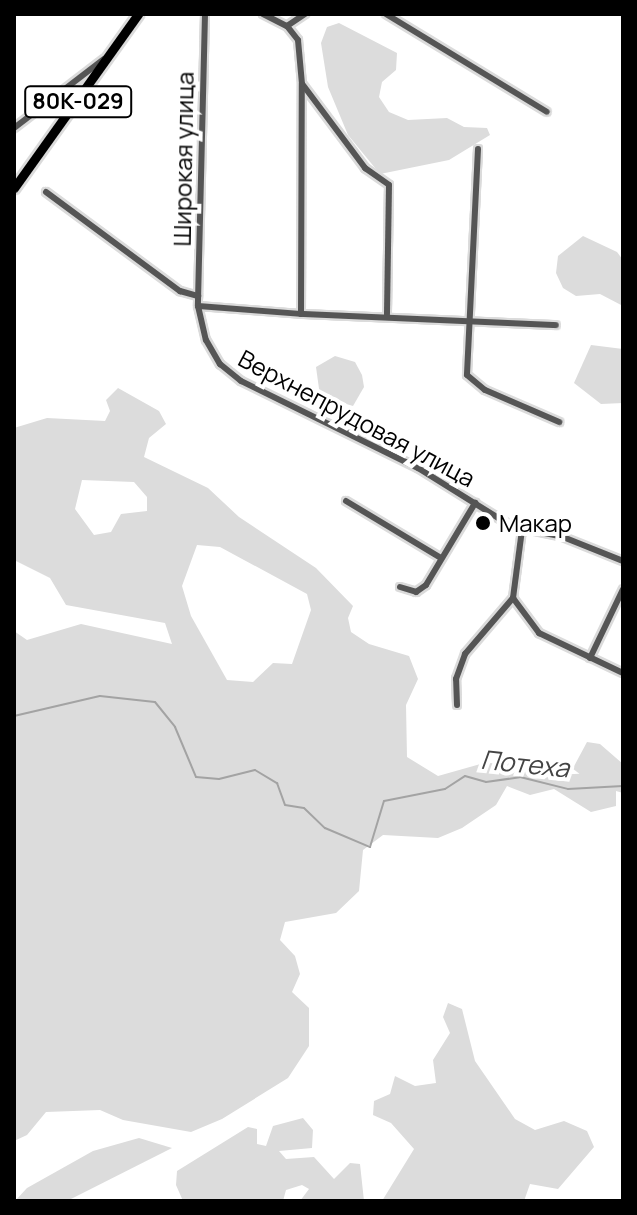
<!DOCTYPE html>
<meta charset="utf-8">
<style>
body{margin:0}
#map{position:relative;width:637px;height:1215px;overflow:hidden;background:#fff;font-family:Manrope,sans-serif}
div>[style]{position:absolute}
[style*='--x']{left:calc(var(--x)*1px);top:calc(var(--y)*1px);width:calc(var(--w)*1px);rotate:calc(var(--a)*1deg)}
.green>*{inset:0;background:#dcdcdc}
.stream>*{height:2px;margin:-1px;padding:0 1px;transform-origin:1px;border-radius:1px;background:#a3a3a3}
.roads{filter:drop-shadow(2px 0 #dbdbdb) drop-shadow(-2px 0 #dbdbdb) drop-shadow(0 2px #dbdbdb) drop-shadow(0 -2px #dbdbdb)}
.minor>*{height:6px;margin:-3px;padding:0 3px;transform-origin:3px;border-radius:3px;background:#555}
.primary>*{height:9px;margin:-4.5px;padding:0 4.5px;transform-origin:4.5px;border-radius:4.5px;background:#000}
.dots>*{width:22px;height:22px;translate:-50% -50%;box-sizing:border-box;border:4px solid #fff;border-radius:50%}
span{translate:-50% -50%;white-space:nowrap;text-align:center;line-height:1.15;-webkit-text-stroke:8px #fff;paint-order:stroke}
.shield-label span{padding:2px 6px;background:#fff;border:2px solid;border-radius:6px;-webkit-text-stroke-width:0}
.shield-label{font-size:22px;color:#000;font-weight:700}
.street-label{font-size:24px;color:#000}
.poi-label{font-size:24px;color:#000}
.left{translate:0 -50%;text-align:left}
.water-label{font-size:26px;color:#444;font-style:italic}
.frame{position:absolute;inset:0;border:16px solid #000;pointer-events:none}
</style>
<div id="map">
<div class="green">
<i style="clip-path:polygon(339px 23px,397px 53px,396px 70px,382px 82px,379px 97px,389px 112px,408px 120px,447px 118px,464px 127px,487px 128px,490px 135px,449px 160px,380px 174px,348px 135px,328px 87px,321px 43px,327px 27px)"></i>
<i style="clip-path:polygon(583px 236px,617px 252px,623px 260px,623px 306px,600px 294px,576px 296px,563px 288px,556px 273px,558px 256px)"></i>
<i style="clip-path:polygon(591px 345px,623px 349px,623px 403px,601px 404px,574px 383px)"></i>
<i style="clip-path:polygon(335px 356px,355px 362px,362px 375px,364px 387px,353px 406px,320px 396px,316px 367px)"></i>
<i style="clip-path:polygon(evenodd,118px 388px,159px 411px,166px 424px,149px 438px,144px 457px,208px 488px,239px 517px,316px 568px,353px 606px,348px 618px,351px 632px,369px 644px,409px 656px,418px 679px,406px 705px,407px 757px,438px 776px,484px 763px,536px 764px,554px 773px,572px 770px,587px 742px,600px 744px,623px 764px,623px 793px,616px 791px,616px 806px,591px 812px,554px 789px,530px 795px,507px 786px,496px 805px,462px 828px,438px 838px,383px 835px,363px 850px,359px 891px,336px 913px,285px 922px,280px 940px,295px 956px,300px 974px,292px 992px,309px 1008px,309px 1046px,288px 1078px,222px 1119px,191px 1132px,123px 1120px,100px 1110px,46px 1112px,27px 1135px,14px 1141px,14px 631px,27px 640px,81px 624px,172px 644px,165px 623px,66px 605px,50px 578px,14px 560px,14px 428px,47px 418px,105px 421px,110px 411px,106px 400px,118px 388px,82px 480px,134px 482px,147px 497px,147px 511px,121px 514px,111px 532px,94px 535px,75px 509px,82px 480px,118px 388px,197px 545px,220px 547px,307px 594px,311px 610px,292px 664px,273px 663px,253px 682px,227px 680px,191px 616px,182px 586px,197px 545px)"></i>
<i style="clip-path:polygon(448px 1003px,462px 1009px,475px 1061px,515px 1119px,535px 1130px,564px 1121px,587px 1131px,594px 1147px,558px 1189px,530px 1184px,524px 1201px,382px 1201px,414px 1149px,391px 1123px,373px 1115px,374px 1101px,390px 1094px,395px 1076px,415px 1086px,436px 1083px,433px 1060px,450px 1033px,443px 1017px)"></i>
<i style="clip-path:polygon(303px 1118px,313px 1130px,312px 1148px,279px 1151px,286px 1159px,314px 1157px,334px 1179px,350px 1163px,360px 1164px,364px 1201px,300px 1201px,309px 1189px,302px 1185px,286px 1190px,283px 1201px,183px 1201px,176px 1185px,177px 1171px,248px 1127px,257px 1129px,257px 1144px,266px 1146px,273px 1126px)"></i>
<i style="clip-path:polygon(139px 1138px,172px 1148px,67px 1201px,15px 1201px,27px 1188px,93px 1151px)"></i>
</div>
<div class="stream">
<i style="--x:14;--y:716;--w:88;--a:-13.1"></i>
<i style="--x:100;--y:696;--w:55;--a:6.2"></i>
<i style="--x:155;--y:702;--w:32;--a:51"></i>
<i style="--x:175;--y:727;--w:54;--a:67.2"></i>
<i style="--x:196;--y:777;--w:23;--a:5"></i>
<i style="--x:219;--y:779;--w:37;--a:-14"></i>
<i style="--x:255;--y:770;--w:26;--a:31"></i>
<i style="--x:277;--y:783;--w:23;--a:70"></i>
<i style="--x:285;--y:805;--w:19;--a:9"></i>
<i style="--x:304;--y:808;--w:29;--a:44"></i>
<i style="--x:325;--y:828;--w:49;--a:22.9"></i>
<i style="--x:370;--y:847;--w:48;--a:-73.1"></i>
<i style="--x:384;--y:801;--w:62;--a:-11.1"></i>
<i style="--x:445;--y:789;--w:24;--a:-33"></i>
<i style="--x:465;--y:776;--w:22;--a:16"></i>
<i style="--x:486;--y:782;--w:34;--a:-8"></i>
<i style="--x:520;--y:777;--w:49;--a:14"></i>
<i style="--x:568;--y:789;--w:55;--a:-3.1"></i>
</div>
<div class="roads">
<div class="minor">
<i style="--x:205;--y:14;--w:292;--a:91.4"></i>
<i style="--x:198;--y:306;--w:35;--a:77"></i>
<i style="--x:206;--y:340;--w:28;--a:60"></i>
<i style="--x:220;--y:364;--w:27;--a:39"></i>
<i style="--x:241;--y:381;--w:197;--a:26.2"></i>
<i style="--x:418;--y:468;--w:110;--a:31.9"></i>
<i style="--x:511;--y:526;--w:53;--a:11.9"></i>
<i style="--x:563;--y:537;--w:65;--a:21.8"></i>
<i style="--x:263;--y:14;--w:27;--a:27"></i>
<i style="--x:386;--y:14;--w:188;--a:31.3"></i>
<i style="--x:287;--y:26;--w:22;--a:-34"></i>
<i style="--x:303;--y:85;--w:104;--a:53.2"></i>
<i style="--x:365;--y:168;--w:29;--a:35"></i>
<i style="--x:389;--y:185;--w:130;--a:90.9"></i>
<i style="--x:14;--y:128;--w:113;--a:-37.5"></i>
<i style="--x:478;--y:149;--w:226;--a:92.8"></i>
<i style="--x:467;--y:375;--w:23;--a:40"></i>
<i style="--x:485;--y:390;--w:81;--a:23.4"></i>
<i style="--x:46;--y:192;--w:167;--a:36.5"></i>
<i style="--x:180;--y:291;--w:19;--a:16"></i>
<i style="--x:198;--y:306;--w:103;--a:4.4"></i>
<i style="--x:301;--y:314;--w:230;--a:-89.8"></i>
<i style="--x:302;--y:84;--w:44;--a:-95.2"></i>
<i style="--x:298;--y:40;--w:18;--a:-128"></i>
<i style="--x:301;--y:314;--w:255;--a:2.5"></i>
<i style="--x:346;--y:501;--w:111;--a:31"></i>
<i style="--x:400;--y:587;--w:17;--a:17"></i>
<i style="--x:416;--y:592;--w:12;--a:-35"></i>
<i style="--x:426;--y:585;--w:96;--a:-59.1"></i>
<i style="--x:513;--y:598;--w:44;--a:53.4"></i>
<i style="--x:539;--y:633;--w:93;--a:25.5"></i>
<i style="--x:590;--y:658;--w:76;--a:-64.4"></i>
<i style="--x:457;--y:705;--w:26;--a:-92"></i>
<i style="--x:456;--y:679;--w:27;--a:-70"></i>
<i style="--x:465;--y:654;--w:74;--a:-49.4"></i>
<i style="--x:513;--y:598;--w:69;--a:-82.5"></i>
</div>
<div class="primary">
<i style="--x:14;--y:188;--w:214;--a:-54.5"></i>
</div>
</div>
<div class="dots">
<i style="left:483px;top:523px;background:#000"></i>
</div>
<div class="shield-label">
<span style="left:78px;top:102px">80К-029</span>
</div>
<div class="street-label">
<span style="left:183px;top:159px;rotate:-89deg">Широкая улица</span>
<span style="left:357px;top:418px;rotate:28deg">Верхнепрудовая улица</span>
</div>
<div class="poi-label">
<span class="left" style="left:499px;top:523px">Макар</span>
</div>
<div class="water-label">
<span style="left:525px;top:764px;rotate:6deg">Потеха</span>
</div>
<div class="frame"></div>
</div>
